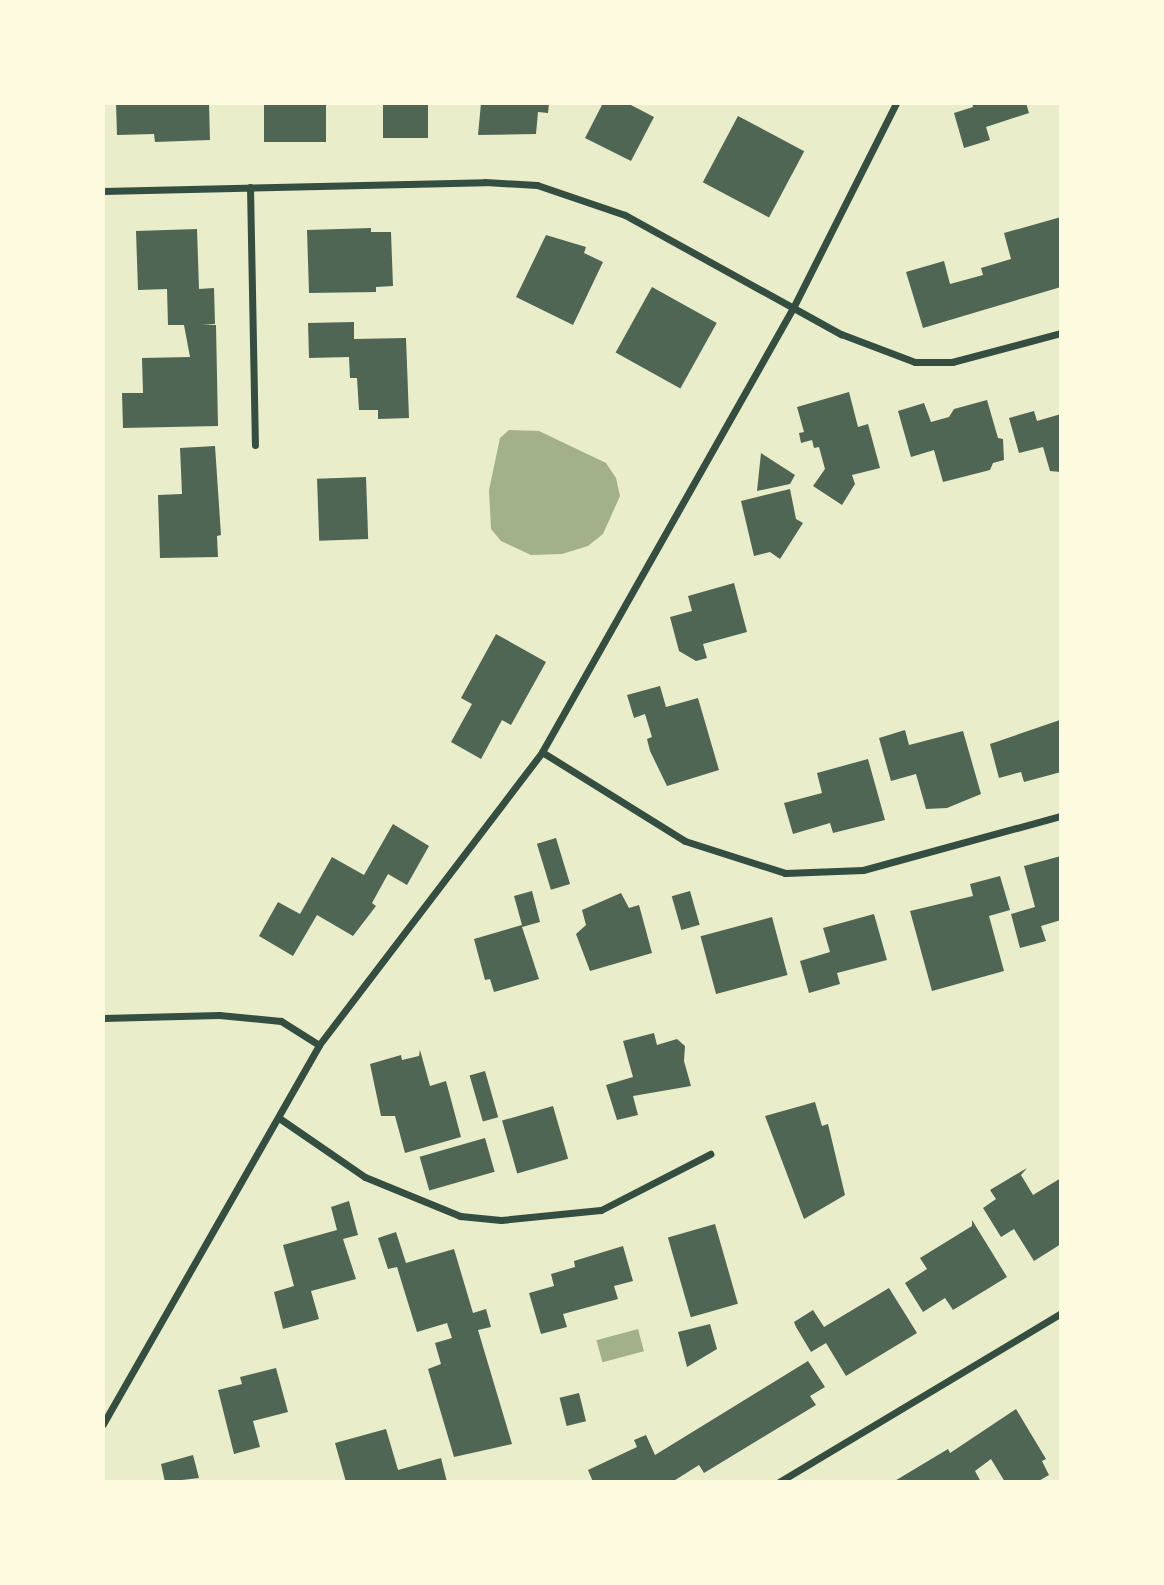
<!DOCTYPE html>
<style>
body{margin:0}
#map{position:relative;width:1164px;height:1585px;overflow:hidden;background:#e9edc9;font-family:Figtree,sans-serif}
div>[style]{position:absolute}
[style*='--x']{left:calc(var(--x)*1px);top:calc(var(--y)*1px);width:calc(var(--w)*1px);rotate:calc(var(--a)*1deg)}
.water>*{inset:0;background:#a3b18a;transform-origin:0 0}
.building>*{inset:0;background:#4f6655;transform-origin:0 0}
.minor>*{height:7px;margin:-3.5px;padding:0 3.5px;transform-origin:3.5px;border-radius:3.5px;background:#344e41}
span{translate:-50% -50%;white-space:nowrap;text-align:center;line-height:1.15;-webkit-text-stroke:5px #fefae0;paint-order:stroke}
.frame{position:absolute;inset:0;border:105px solid #fefae0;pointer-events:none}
</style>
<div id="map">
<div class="water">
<i style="clip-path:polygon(509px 430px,539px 431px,606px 463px,616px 478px,620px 496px,603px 534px,588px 546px,562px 554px,531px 555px,501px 541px,491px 529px,489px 490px,500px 438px)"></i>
<i style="left:638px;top:1329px;width:23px;height:43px;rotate:75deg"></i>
</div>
<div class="building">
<i style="clip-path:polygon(116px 103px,209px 103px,210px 140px,155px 142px,154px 134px,117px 135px)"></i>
<i style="left:264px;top:103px;width:62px;height:39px"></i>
<i style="left:383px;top:103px;width:45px;height:35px"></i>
<i style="clip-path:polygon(481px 103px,549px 103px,548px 113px,538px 112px,536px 134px,478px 135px)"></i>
<i style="clip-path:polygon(603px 103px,627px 103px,654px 117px,631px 161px,585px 138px)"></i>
<i style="clip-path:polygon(972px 103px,1026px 103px,1029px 113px,986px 127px,990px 140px,964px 148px,954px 113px,973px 107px)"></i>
<i style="left:738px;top:116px;width:75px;height:75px;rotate:28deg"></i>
<i style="clip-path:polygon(1061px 217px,1061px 287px,923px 328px,906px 272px,944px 261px,950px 284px,983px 275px,981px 268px,1011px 259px,1004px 233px)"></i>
<i style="clip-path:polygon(371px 228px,371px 232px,391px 232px,393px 286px,376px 287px,376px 292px,309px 293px,307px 230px)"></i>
<i style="clip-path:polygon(197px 229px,199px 289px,214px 288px,215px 324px,202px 325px,216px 325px,218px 426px,123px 428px,122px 393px,143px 393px,142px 358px,190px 357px,184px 325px,168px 325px,167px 289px,138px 290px,136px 231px)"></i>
<i style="clip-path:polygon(546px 235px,586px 247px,584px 253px,603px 262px,573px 325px,516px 297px)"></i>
<i style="left:652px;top:287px;width:74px;height:75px;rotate:29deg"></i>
<i style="clip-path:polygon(354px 322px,354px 339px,406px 338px,409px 418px,378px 419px,378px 410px,359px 410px,357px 378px,350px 378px,349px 357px,309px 358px,308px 323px)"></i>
<i style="clip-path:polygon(849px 392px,858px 427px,868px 424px,880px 468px,852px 475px,855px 484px,842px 505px,813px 486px,825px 469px,819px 447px,814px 448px,812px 440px,801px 443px,799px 433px,804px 432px,797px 407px)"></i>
<i style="clip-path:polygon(987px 400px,998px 438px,1003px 439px,1004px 460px,993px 463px,990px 470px,943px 482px,934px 450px,911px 457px,898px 411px,924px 403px,931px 422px,949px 417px,954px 409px)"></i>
<i style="clip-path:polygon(1034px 411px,1037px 421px,1061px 414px,1061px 472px,1050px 471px,1043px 447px,1019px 453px,1009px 418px)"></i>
<i style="clip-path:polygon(215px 446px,221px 535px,217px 536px,218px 557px,160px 558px,158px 495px,182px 494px,180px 448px)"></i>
<i style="clip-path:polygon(761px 453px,795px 475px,790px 484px,757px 491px)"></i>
<i style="left:366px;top:477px;width:62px;height:49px;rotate:88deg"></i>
<i style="clip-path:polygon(790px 489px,796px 519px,803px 523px,780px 559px,770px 552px,754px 556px,741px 501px)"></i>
<i style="clip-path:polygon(734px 583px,747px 632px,703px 644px,707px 658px,696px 661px,679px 651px,670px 617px,692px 611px,688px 596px)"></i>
<i style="clip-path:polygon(496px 634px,546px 662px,511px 725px,502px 720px,481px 759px,451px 742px,472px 704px,461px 698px)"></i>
<i style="clip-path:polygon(660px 686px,666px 707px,698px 698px,719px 770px,667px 786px,650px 751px,647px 739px,652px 737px,645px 714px,634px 718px,627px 695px)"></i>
<i style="clip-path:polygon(1060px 720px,1061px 772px,1024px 782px,1021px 772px,999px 778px,990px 744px)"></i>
<i style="clip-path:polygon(905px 730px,909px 745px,963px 731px,981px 794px,947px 808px,926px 809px,916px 774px,891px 781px,879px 738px)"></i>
<i style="clip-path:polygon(868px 759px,885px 820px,833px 833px,830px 823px,793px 834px,784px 803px,822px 793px,817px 773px)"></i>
<i style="clip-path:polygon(393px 824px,429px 846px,407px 885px,388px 874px,372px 903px,376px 906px,353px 936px,317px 915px,293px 956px,259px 936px,278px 902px,300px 914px,332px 857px,364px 875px)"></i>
<i style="left:556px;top:838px;width:48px;height:20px;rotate:73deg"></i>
<i style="clip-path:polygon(1061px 856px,1061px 920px,1041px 926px,1046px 941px,1020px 948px,1011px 914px,1035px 907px,1024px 866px)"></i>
<i style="clip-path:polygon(1000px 876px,1010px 910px,989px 916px,1004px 971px,932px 991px,910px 911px,973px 896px,970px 884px)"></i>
<i style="clip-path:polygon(532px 891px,540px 922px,522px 927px,539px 979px,494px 992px,490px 979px,485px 980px,474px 939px,522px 925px,514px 896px)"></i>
<i style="left:690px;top:891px;width:35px;height:19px;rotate:74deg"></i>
<i style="clip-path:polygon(621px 893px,629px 908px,639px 905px,652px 953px,590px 971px,576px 934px,586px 925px,582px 910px)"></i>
<i style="clip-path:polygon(874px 914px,887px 960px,837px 973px,840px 984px,809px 993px,800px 961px,830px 952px,823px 928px)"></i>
<i style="left:772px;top:917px;width:60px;height:74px;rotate:75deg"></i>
<i style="clip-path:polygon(654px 1033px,657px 1045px,677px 1039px,685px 1046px,684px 1061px,691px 1086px,633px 1096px,638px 1115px,617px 1120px,606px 1085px,633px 1077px,623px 1041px)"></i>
<i style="clip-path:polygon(420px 1050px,430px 1086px,446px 1081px,461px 1137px,405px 1153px,395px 1116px,381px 1116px,370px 1064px,401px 1055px,402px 1060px,419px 1056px)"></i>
<i style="left:485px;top:1071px;width:48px;height:16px;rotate:74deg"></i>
<i style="clip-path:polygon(815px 1102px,822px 1126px,828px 1124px,845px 1195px,804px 1219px,765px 1116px)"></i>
<i style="left:553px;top:1106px;width:55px;height:53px;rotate:74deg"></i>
<i style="left:485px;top:1138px;width:35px;height:68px;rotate:74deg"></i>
<i style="clip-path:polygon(1027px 1168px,1021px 1175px,1033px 1195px,1061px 1178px,1061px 1244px,1034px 1261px,1014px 1229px,1001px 1237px,983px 1208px,996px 1199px,990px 1190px)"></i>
<i style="clip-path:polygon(349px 1201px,358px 1235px,343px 1239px,356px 1279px,311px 1291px,319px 1319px,283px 1329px,274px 1292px,294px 1286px,283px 1245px,337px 1230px,331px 1207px)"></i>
<i style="clip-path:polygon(972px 1220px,1007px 1277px,953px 1310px,945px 1298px,923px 1312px,905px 1283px,927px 1269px,920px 1258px,972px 1226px)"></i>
<i style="left:715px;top:1224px;width:83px;height:49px;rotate:74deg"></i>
<i style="clip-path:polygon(396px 1232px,406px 1263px,454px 1249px,473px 1313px,486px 1309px,491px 1327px,478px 1330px,512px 1444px,454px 1457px,428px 1369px,441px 1364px,435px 1343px,452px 1338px,447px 1323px,417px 1332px,397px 1267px,388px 1269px,378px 1238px)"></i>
<i style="clip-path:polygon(623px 1246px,633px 1281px,614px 1286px,618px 1299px,563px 1314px,567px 1327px,541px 1334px,529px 1293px,554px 1286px,551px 1274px,575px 1267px,574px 1261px)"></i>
<i style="clip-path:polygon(889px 1288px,917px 1333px,846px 1376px,826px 1343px,811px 1352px,796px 1327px,794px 1322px,813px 1310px,824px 1327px)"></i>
<i style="clip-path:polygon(710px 1324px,717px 1349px,687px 1367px,678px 1332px)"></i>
<i style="clip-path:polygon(808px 1361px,825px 1387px,810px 1396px,816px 1405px,704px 1473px,699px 1465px,672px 1482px,593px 1482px,588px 1470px,637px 1447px,634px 1440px,646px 1435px,655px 1455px)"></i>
<i style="clip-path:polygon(276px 1368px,288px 1412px,253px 1421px,260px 1447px,234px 1454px,218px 1390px,242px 1384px,240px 1377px)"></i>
<i style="left:579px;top:1393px;width:29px;height:20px;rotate:76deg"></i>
<i style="clip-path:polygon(1016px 1409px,1046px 1459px,1042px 1461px,1049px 1475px,1037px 1482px,1005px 1482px,991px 1459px,975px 1471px,981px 1482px,893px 1482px,948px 1449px,950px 1453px)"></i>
<i style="clip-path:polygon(386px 1429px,398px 1470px,441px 1458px,447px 1482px,346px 1482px,335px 1443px)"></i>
<i style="clip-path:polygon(193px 1455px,199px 1478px,165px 1482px,161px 1464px)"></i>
</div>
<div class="minor">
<i style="--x:250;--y:187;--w:258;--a:88.9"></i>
<i style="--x:103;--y:191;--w:382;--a:-1.3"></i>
<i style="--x:485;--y:182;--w:52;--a:3.3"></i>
<i style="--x:537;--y:185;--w:93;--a:18.8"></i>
<i style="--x:625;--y:215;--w:247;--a:28.9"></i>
<i style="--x:841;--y:334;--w:79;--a:20.7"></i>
<i style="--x:915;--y:362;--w:37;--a:0"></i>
<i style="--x:952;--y:362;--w:113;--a:-14.9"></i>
<i style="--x:542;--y:752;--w:168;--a:31.9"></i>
<i style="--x:685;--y:841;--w:105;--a:17.7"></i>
<i style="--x:785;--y:873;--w:78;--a:-2.2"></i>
<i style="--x:863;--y:870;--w:205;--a:-15.3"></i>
<i style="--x:103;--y:1018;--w:116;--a:-1.5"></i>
<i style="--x:219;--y:1015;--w:62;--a:5.5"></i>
<i style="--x:281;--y:1021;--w:45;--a:32.3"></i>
<i style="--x:279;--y:1118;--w:104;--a:34.5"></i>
<i style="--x:365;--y:1177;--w:103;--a:22.3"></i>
<i style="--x:460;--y:1216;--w:41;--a:5.6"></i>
<i style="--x:501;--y:1220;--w:100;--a:-5.7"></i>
<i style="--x:601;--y:1210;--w:123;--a:-27.2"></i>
<i style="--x:103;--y:1424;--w:436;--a:-60.3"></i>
<i style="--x:319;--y:1045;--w:368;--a:-52.7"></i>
<i style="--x:542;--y:752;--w:512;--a:-60.53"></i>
<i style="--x:794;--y:306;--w:227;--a:-63.3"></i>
<i style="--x:779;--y:1482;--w:329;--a:-30.9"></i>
</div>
<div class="frame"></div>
</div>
